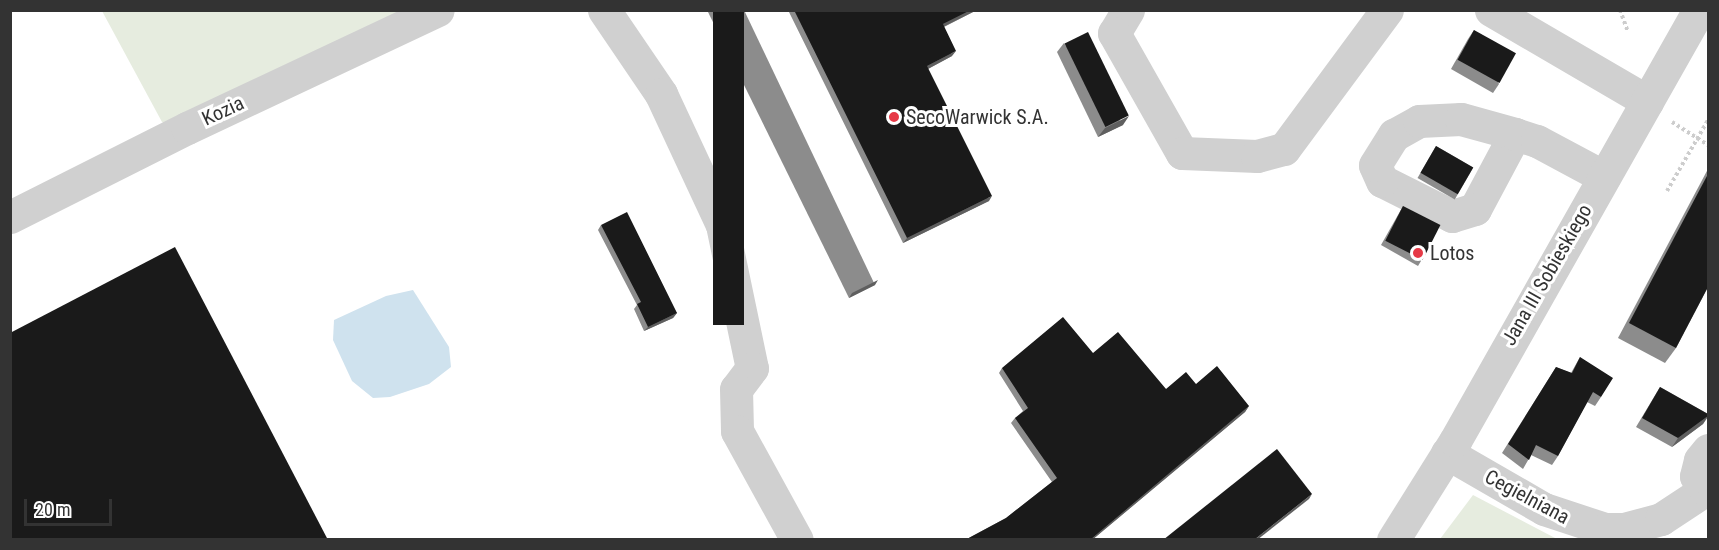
<!DOCTYPE html>
<style>
body{margin:0}
#map{position:relative;width:1719px;height:550px;overflow:hidden;background:#fff;font-family:"Roboto Condensed",sans-serif}
div>[style]{position:absolute}
[style*='--x']{left:calc(var(--x)*1px);top:calc(var(--y)*1px);width:calc(var(--w)*1px);rotate:calc(var(--a)*1deg)}
.green>*{inset:0;background:#e6ecdf}
.water>*{inset:0;background:#cfe2ee}
.path>*{height:4px;margin-top:-2px;transform-origin:0;background:repeating-linear-gradient(90deg,#cdcdcd 0 3px,transparent 0 6px)}
.minor>*{height:33px;margin:-16.5px;padding:0 16.5px;transform-origin:16.5px;border-radius:16.5px;background:#d0d0d0}
.wall>*{inset:0;background:#8c8c8c;transform-origin:0 0}
.shaded-wall>*{inset:0;background:#5f5f5f}
.building>*{inset:0;background:#1a1a1a;transform-origin:0 0}
.dots>*{width:16px;height:16px;translate:-50% -50%;box-sizing:border-box;border:3px solid #fff;border-radius:50%}
span{translate:-50% -50%;white-space:nowrap;text-align:center;line-height:1.15;-webkit-text-stroke:6px #fff;paint-order:stroke}
.street-label{font-size:20px;color:#333}
.poi-label{font-size:20px;color:#333}
.left{translate:0 -50%;text-align:left}
.frame{position:absolute;inset:0;border:12px solid #333;pointer-events:none}
.scale{position:absolute;left:24px;top:499px;width:88px;height:27px;box-sizing:border-box;border:3px solid #333;border-top:0;padding-left:8px;font-size:18px;line-height:21px;white-space:nowrap;color:#333;-webkit-text-stroke:4px #fff;paint-order:stroke}
</style>
<div id="map">
<div class="green">
<i style="clip-path:polygon(102px 11px,408px 11px,172px 127px,162px 122px)"></i>
<i style="clip-path:polygon(1473px 495px,1557px 539px,1440px 539px)"></i>
</div>
<div class="water">
<i style="clip-path:polygon(413px 290px,449px 347px,451px 367px,429px 384px,390px 397px,373px 398px,352px 381px,333px 340px,334px 320px,386px 296px)"></i>
</div>
<div class="path">
<i style="--x:1620;--y:10;--w:23;--a:70"></i>
<i style="--x:1672;--y:122;--w:43;--a:32.6"></i>
<i style="--x:1667;--y:191;--w:82;--a:-60"></i>
</div>
<div class="minor">
<i style="--x:604;--y:10;--w:102;--a:55.8"></i>
<i style="--x:661;--y:94;--w:145;--a:65"></i>
<i style="--x:722;--y:225;--w:146;--a:78.2"></i>
<i style="--x:752;--y:368;--w:26;--a:127"></i>
<i style="--x:736;--y:389;--w:42;--a:88.6"></i>
<i style="--x:737;--y:431;--w:124;--a:61.2"></i>
<i style="--x:1128;--y:10;--w:27;--a:121"></i>
<i style="--x:1114;--y:33;--w:138;--a:60.5"></i>
<i style="--x:1182;--y:153;--w:75;--a:2.3"></i>
<i style="--x:1257;--y:156;--w:28;--a:-15"></i>
<i style="--x:1284;--y:149;--w:173;--a:-53.5"></i>
<i style="--x:1491;--y:10;--w:181;--a:30.3"></i>
<i style="--x:1515;--y:134;--w:85;--a:118.1"></i>
<i style="--x:1475;--y:209;--w:24;--a:163"></i>
<i style="--x:1452;--y:216;--w:78;--a:-153.4"></i>
<i style="--x:1382;--y:181;--w:17;--a:-114"></i>
<i style="--x:1375;--y:165;--w:36;--a:-58"></i>
<i style="--x:1394;--y:135;--w:29;--a:-29"></i>
<i style="--x:1419;--y:121;--w:42;--a:-2.7"></i>
<i style="--x:1461;--y:119;--w:56;--a:15.5"></i>
<i style="--x:1515;--y:134;--w:23;--a:18"></i>
<i style="--x:1537;--y:141;--w:76;--a:28.2"></i>
<i style="--x:10;--y:217;--w:198;--a:-26.7"></i>
<i style="--x:187;--y:128;--w:277;--a:-25.2"></i>
<i style="--x:1447;--y:453;--w:112;--a:30"></i>
<i style="--x:1544;--y:509;--w:64;--a:18.2"></i>
<i style="--x:1605;--y:529;--w:19;--a:0"></i>
<i style="--x:1624;--y:529;--w:38;--a:-15"></i>
<i style="--x:1661;--y:519;--w:56;--a:-33.4"></i>
<i style="--x:1706;--y:490;--w:17;--a:-126"></i>
<i style="--x:1696;--y:476;--w:16;--a:-76"></i>
<i style="--x:1700;--y:460;--w:13;--a:-51"></i>
<i style="--x:1393;--y:540;--w:117;--a:-57.9"></i>
<i style="--x:1455;--y:441;--w:495;--a:-60.5"></i>
</div>
<div class="wall">
<i style="clip-path:polygon(707px 10px,744px 10px,875px 285px,849px 298px)"></i>
<i style="clip-path:polygon(788px 10px,977px 10px,944px 27px,952px 56px,928px 69px,989px 201px,903px 243px)"></i>
<i style="clip-path:polygon(1474px 30px,1499px 84px,1493px 93px,1451px 69px,1468px 39px)"></i>
<i style="clip-path:polygon(1064px 43px,1123px 125px,1098px 137px,1057px 52px)"></i>
<i style="left:1436px;top:146px;width:43px;height:37px;rotate:30deg"></i>
<i style="clip-path:polygon(1708px 169px,1708px 287px,1676px 348px,1665px 363px,1618px 338px)"></i>
<i style="clip-path:polygon(1403px 206px,1421px 261px,1418px 266px,1381px 245px)"></i>
<i style="clip-path:polygon(601px 225px,677px 313px,673px 318px,644px 331px,634px 309px,637px 305px,598px 230px)"></i>
<i style="clip-path:polygon(1093px 353px,1166px 389px,1196px 384px,1249px 406px,1245px 412px,1092px 540px,965px 540px,1006px 518px,1052px 482px,1011px 423px,1015px 418px,1023px 411px,999px 373px,1002px 368px)"></i>
<i style="clip-path:polygon(1580px 357px,1601px 397px,1595px 406px,1587px 402px,1558px 456px,1552px 465px,1531px 455px,1523px 469px,1502px 453px,1556px 367px,1571px 373px)"></i>
<i style="clip-path:polygon(1660px 387px,1708px 414px,1708px 417px,1703px 424px,1672px 447px,1636px 427px)"></i>
</div>
<div class="shaded-wall">
<i style="clip-path:polygon(971px 10px,977px 10px,939px 29px,943px 24px)"></i>
<i style="clip-path:polygon(956px 51px,952px 56px,924px 71px,927px 66px)"></i>
<i style="clip-path:polygon(1129px 116px,1123px 125px,1098px 137px,1105px 128px)"></i>
<i style="clip-path:polygon(992px 196px,989px 201px,903px 243px,907px 238px)"></i>
<i style="clip-path:polygon(878px 280px,875px 285px,849px 298px,852px 293px)"></i>
<i style="clip-path:polygon(677px 313px,673px 318px,644px 331px,648px 327px)"></i>
<i style="clip-path:polygon(1249px 406px,1245px 412px,1092px 540px,1090px 540px)"></i>
<i style="clip-path:polygon(1708px 416px,1703px 424px,1672px 447px,1678px 438px)"></i>
<i style="clip-path:polygon(1312px 494px,1309px 499px,1257px 540px,1254px 540px)"></i>
</div>
<div class="building">
<i style="left:713px;top:10px;width:31px;height:315px"></i>
<i style="clip-path:polygon(794px 10px,971px 10px,943px 24px,956px 51px,927px 66px,992px 196px,907px 238px)"></i>
<i style="left:1474px;top:30px;width:48px;height:34px;rotate:29deg"></i>
<i style="left:1088px;top:32px;width:93px;height:26px;rotate:64deg"></i>
<i style="left:1436px;top:146px;width:43px;height:31px;rotate:30deg"></i>
<i style="clip-path:polygon(1708px 174px,1708px 287px,1676px 348px,1629px 323px)"></i>
<i style="left:1403px;top:206px;width:42px;height:39px;rotate:27deg"></i>
<i style="clip-path:polygon(627px 212px,677px 313px,648px 327px,637px 304px,641px 302px,601px 225px)"></i>
<i style="clip-path:polygon(175px 247px,328px 540px,10px 540px,10px 333px)"></i>
<i style="clip-path:polygon(1063px 317px,1093px 353px,1118px 332px,1166px 389px,1186px 372px,1196px 384px,1217px 366px,1249px 406px,1090px 540px,965px 540px,1006px 518px,1057px 478px,1015px 418px,1028px 408px,1002px 368px)"></i>
<i style="clip-path:polygon(1580px 357px,1613px 378px,1601px 397px,1593px 392px,1558px 456px,1536px 445px,1529px 460px,1508px 444px,1556px 367px,1572px 373px)"></i>
<i style="clip-path:polygon(1660px 387px,1708px 414px,1708px 416px,1678px 438px,1642px 418px)"></i>
<i style="clip-path:polygon(1277px 449px,1312px 494px,1254px 540px,1163px 540px)"></i>
</div>
<div class="dots">
<i style="left:894px;top:117px;background:#e63946"></i>
<i style="left:1418px;top:253px;background:#e63946"></i>
</div>
<div class="street-label">
<span style="left:223px;top:111px;rotate:-25deg">Kozia</span>
<span style="left:1547px;top:275px;rotate:-60deg">Jana III Sobieskiego</span>
<span style="left:1527px;top:497px;rotate:28deg">Cegielniana</span>
</div>
<div class="poi-label">
<span class="left" style="left:906px;top:117px">SecoWarwick S.A.</span>
<span class="left" style="left:1430px;top:253px">Lotos</span>
</div>
<div class="frame"></div>
<div class="scale">20 m</div>
</div>
